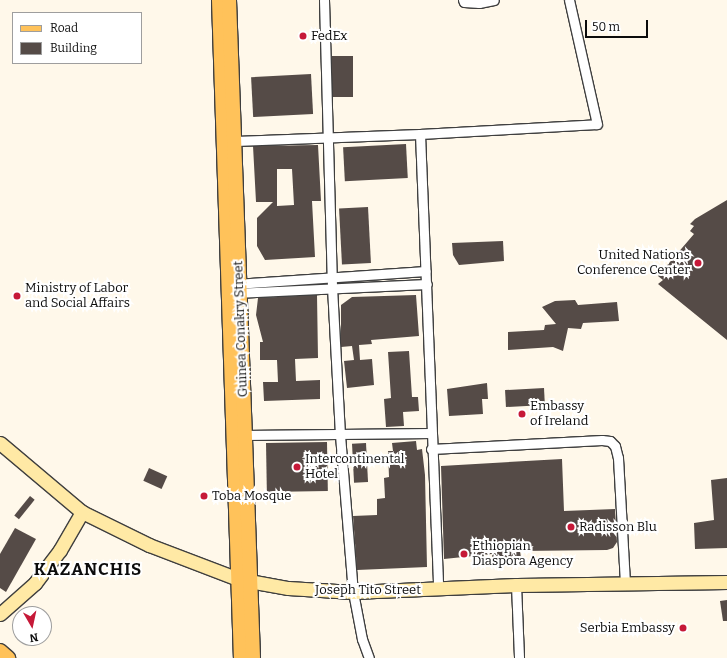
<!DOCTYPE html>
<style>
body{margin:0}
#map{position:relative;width:727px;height:658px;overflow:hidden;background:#fff8ea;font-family:Bitter,serif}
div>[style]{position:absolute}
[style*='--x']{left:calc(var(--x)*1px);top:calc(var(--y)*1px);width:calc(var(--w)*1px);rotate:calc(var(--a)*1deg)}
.building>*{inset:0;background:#554b47;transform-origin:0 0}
.roads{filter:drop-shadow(1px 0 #3f3f3f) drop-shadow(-1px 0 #3f3f3f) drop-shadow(0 1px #3f3f3f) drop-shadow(0 -1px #3f3f3f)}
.minor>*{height:9px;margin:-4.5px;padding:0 4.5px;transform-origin:4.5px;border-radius:4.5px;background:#fff}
.secondary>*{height:13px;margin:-6.5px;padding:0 6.5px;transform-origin:6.5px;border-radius:6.5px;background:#ffe9a5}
.primary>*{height:14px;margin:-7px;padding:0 7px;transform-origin:7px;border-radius:7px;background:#ffc25a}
.dots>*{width:11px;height:11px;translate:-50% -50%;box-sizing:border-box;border:2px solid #fff;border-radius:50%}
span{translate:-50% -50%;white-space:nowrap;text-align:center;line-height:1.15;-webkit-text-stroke:4px #fff;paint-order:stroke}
.poi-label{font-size:13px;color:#0c0c0c}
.left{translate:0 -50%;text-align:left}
.right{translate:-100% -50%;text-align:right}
.street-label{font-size:13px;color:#0c0c0c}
.district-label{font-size:17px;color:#0c0c0c;font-weight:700;letter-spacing:1px}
.legend{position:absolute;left:12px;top:12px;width:130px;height:52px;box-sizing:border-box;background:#fff;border:1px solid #9e9e9e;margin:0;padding:5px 7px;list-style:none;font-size:12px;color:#0c0c0c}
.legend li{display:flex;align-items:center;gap:8px;height:20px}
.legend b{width:20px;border:1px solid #9e9e9e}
.north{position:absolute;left:12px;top:606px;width:40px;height:40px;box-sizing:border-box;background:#fff;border:1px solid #9e9e9e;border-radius:50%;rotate:171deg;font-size:11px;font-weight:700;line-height:16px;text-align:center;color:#0c0c0c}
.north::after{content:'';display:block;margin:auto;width:14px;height:18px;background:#c61938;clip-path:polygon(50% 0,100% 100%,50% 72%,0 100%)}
.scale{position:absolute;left:585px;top:20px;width:63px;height:18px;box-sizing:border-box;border:2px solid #0c0c0c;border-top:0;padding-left:5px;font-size:12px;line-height:14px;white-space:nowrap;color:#0c0c0c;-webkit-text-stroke:3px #fff;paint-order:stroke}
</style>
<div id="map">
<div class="building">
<i style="left:332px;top:56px;width:21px;height:41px"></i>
<i style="left:311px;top:74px;width:40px;height:60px;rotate:87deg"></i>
<i style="left:406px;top:144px;width:34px;height:63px;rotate:87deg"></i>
<i style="clip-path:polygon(evenodd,318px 145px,321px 201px,312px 201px,315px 257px,265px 260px,257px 246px,257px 218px,273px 202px,256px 202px,253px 146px,318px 145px,277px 169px,292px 169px,294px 205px,277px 206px,277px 169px)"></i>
<i style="clip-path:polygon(727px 200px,727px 340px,658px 284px,663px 280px,658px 276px,694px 234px,690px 231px,694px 226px,690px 224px,695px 219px)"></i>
<i style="left:368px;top:207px;width:56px;height:29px;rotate:87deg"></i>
<i style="clip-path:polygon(503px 241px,504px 261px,459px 265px,453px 255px,452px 243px)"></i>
<i style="clip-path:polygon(317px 295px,318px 358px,295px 359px,296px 381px,320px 380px,320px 399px,264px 401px,263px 382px,278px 382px,277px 360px,260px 360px,260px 342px,263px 342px,256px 315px,258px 298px)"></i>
<i style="clip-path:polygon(416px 295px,419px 336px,371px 340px,372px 344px,359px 345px,360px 360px,372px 359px,374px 385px,347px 388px,344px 361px,354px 360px,352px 346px,341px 347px,341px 305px,352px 297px)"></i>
<i style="clip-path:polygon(575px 300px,578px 305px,617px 302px,619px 321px,583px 323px,581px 329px,568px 328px,563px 351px,553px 347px,508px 350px,508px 332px,544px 330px,545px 325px,556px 324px,542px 307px,555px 301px)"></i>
<i style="clip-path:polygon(409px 351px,412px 397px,418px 397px,419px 411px,403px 412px,404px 426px,386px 427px,384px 399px,391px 398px,388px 352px)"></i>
<i style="clip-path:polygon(487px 383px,488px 399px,482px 399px,483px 414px,449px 416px,447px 389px)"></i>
<i style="left:544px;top:388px;width:17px;height:39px;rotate:87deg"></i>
<i style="clip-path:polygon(416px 441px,417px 450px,422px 449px,425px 475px,427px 567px,357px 570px,353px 516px,377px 515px,377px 499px,385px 498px,384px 478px,389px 477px,388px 451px,393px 451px,392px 443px)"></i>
<i style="left:327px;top:442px;width:49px;height:61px;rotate:89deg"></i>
<i style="left:366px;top:443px;width:39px;height:14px;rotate:87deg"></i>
<i style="clip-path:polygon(562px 459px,564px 511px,615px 509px,617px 542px,613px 548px,607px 550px,520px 551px,521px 558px,492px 560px,492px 554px,444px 559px,441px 466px)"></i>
<i style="left:149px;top:468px;width:20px;height:14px;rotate:24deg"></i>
<i style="clip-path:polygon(727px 478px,727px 548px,695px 549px,694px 523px,714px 520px,711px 480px)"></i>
<i style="left:30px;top:496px;width:6px;height:25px;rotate:39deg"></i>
<i style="clip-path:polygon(15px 528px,36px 539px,6px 592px,0 588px,0 554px)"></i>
<i style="clip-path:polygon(727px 600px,727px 621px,723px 621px,720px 601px)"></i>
</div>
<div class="roads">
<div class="minor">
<i style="--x:324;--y:0;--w:287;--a:88.4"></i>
<i style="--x:332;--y:287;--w:148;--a:86.9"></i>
<i style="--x:340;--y:435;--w:158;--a:85.3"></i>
<i style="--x:353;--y:592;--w:48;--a:79.2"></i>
<i style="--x:362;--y:639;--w:20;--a:70"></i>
<i style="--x:463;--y:0;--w:2;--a:63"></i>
<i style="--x:464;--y:2;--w:15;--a:4"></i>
<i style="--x:479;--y:3;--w:15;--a:-11"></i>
<i style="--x:420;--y:134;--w:456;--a:87.7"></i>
<i style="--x:235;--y:141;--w:185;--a:-2.2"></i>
<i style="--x:420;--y:134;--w:177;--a:-3.2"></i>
<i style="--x:597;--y:124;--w:127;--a:-102.7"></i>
<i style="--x:235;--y:284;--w:191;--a:-3.9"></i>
<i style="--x:235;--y:293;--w:192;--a:-2.7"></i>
<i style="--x:244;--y:435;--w:187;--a:-0.6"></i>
<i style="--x:431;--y:449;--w:171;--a:-3"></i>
<i style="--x:602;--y:440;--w:8;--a:7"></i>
<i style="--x:610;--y:441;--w:7;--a:45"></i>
<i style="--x:615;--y:446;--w:12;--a:76"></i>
<i style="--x:618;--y:458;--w:127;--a:86.8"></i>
<i style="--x:516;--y:585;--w:73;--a:87.6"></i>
</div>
<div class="secondary">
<i style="--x:0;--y:443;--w:107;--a:40.1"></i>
<i style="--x:82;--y:512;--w:75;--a:26.2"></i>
<i style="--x:149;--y:545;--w:95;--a:20.9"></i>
<i style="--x:238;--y:579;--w:51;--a:10.2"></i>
<i style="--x:288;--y:588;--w:65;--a:3.5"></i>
<i style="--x:353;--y:592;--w:163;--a:-2.5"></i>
<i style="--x:516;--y:585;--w:211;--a:-0.8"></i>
<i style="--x:0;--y:614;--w:47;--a:-41.5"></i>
<i style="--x:35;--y:583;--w:41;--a:-52.9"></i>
<i style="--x:60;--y:550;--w:44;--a:-59.9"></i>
</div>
<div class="primary">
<i style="--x:219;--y:0;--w:658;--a:88.09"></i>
<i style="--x:229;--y:0;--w:658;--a:87.91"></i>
<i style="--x:0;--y:651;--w:11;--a:41"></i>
</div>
</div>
<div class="dots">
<i style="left:303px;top:36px;background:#c61938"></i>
<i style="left:698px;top:263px;background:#c61938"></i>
<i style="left:17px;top:296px;background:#c61938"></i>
<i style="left:522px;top:414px;background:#c61938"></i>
<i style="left:297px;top:467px;background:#c61938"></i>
<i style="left:204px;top:496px;background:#c61938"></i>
<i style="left:571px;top:527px;background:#c61938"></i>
<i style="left:464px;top:554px;background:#c61938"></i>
<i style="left:683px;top:628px;background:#c61938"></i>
</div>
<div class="poi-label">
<span class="left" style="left:311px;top:36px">FedEx</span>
<span class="right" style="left:690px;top:263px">United Nations<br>Conference Center</span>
<span class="left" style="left:25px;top:296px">Ministry of Labor<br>and Social Affairs</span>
<span class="left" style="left:530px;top:414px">Embassy<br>of Ireland</span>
<span class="left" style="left:305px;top:467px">Intercontinental<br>Hotel</span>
<span class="left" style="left:212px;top:496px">Toba Mosque</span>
<span class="left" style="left:579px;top:527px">Radisson Blu</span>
<span class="left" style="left:472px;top:554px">Ethiopian<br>Diaspora Agency</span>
<span class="right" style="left:675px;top:628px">Serbia Embassy</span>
</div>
<div class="street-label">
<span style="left:241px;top:329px;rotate:-92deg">Guinea Conakry Street</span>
<span style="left:368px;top:590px">Joseph Tito Street</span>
</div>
<div class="district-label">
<span style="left:88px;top:570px">KAZANCHIS</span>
</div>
<ul class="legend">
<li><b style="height:5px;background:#ffc25a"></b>Road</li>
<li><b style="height:11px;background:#554b47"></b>Building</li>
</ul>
<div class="north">N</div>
<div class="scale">50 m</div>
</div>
